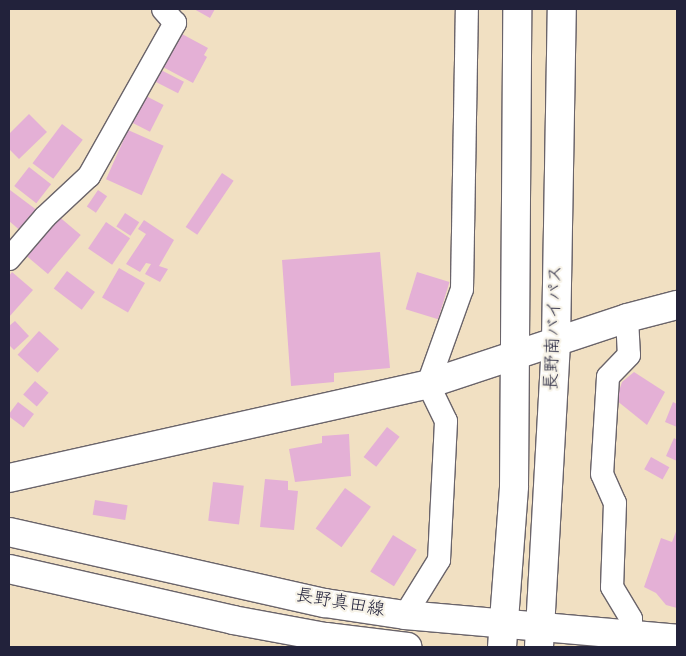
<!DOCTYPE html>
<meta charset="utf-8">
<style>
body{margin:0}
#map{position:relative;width:686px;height:656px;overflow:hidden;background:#f1e0c2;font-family:Kalam,"Klee One",sans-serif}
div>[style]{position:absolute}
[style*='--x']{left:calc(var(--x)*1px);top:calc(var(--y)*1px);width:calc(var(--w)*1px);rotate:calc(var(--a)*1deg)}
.building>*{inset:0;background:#e4b0d6;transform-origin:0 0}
.roads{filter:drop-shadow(1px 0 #6a646a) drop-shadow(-1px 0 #6a646a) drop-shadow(0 1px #6a646a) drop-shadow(0 -1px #6a646a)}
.minor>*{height:22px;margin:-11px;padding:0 11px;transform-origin:11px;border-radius:11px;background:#fff}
.tertiary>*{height:28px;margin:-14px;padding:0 14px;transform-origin:14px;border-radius:14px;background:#fff}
.primary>*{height:28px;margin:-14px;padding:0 14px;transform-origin:14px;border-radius:14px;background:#fff}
.trunk>*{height:28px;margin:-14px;padding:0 14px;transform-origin:14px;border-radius:14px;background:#fff}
span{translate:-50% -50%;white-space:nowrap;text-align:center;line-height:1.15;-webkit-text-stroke:4.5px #f7f3e8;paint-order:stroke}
.street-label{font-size:18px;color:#22223b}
.frame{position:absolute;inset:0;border:10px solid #22223b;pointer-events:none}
</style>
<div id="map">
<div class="building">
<i style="clip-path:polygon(194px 9px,215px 9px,210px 18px)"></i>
<i style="clip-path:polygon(182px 34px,208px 48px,204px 55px,207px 57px,193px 83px,161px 66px,177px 37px,180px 38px)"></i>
<i style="left:159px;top:69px;width:28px;height:13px;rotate:27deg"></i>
<i style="left:144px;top:95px;width:22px;height:30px;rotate:27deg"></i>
<i style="clip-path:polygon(29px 114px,47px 132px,19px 159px,9px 149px,9px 134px)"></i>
<i style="left:62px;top:124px;width:26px;height:49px;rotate:37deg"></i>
<i style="left:128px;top:130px;width:39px;height:54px;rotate:24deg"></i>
<i style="left:29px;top:167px;width:28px;height:24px;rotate:38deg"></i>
<i style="left:222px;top:173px;width:14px;height:65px;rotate:34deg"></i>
<i style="clip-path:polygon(10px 190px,38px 211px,22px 232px,9px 221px)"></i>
<i style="left:98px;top:190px;width:11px;height:20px;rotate:34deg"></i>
<i style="left:125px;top:213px;width:17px;height:16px;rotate:33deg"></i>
<i style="left:57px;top:215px;width:31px;height:51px;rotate:40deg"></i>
<i style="clip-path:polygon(144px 220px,174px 240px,159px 266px,168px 269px,160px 282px,145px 274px,151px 264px,146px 263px,140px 272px,126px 264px,146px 234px,138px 229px)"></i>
<i style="left:106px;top:222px;width:29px;height:32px;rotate:34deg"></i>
<i style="clip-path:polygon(380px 252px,390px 368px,334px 373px,334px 382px,291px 386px,282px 260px)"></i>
<i style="left:119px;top:268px;width:30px;height:34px;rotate:30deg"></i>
<i style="left:67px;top:271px;width:35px;height:22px;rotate:37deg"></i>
<i style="clip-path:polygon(12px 272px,33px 290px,9px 317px,9px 276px)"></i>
<i style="left:417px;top:272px;width:34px;height:39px;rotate:17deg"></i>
<i style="clip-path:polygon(15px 321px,29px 336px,14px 350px,9px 345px,9px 326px)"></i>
<i style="left:39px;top:331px;width:27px;height:32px;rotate:42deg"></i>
<i style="clip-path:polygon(634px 372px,665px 392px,647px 425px,616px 400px,622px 382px)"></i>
<i style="left:35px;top:381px;width:18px;height:18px;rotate:41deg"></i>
<i style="left:18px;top:402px;width:20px;height:17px;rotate:37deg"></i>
<i style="clip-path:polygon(673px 402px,677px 404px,677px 427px,665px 422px)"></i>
<i style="left:387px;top:427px;width:16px;height:38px;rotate:38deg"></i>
<i style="clip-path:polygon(349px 434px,351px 476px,295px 482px,289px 449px,322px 443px,322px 436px)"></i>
<i style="clip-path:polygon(674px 438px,677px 440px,677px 461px,666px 456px)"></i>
<i style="left:651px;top:457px;width:21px;height:14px;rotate:29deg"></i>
<i style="clip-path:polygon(265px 479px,288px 481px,288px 490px,298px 491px,294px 530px,260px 527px)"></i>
<i style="left:213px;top:482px;width:31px;height:39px;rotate:7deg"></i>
<i style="left:345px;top:488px;width:32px;height:50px;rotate:36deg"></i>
<i style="left:95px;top:500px;width:33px;height:15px;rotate:9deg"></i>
<i style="clip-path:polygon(677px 529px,677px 608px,666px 605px,656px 593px,644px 587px,661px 538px,672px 542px)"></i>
<i style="left:393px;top:535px;width:28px;height:43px;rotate:32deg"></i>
</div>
<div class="roads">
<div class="minor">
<i style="--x:9;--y:259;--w:55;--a:-49.4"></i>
<i style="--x:45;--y:217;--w:60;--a:-43"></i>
<i style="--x:89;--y:176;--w:176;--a:-60.7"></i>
<i style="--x:175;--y:23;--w:18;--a:-131"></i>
<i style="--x:627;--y:318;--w:37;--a:87"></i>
<i style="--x:629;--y:355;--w:30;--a:134"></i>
<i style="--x:608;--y:377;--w:97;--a:93.5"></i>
<i style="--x:602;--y:474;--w:32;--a:66"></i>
<i style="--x:615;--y:503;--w:84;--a:92"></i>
<i style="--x:612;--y:587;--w:37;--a:59"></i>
<i style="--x:631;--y:619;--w:17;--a:90"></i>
<i style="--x:405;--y:615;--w:65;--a:-58.3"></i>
<i style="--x:439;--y:560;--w:139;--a:-87.1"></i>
<i style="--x:446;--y:421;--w:41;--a:-115.9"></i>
<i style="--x:428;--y:384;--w:101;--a:-70.3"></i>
<i style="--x:462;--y:289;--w:280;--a:-89"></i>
</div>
<div class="tertiary">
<i style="--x:9;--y:478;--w:429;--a:-12.6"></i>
<i style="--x:428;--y:384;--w:210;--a:-18.3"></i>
<i style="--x:627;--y:318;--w:52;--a:-14.6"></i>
</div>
<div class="primary">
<i style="--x:9;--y:532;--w:324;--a:12.7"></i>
<i style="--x:325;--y:603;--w:81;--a:8.5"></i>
<i style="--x:405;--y:615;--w:273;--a:5"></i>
<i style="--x:9;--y:569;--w:230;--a:12.8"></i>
<i style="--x:233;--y:620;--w:95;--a:10.4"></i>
<i style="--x:326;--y:637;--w:82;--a:7"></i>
</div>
<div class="trunk">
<i style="--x:502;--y:647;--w:161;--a:-85.7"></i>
<i style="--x:514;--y:486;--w:477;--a:-89.6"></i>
<i style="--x:539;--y:647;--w:306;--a:-86.8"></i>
<i style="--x:556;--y:341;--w:332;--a:-89"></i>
</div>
</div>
<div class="street-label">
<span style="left:555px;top:328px;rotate:-88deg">長野南バイパス</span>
<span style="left:340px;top:604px;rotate:10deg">長野真田線</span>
</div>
<div class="frame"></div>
</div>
